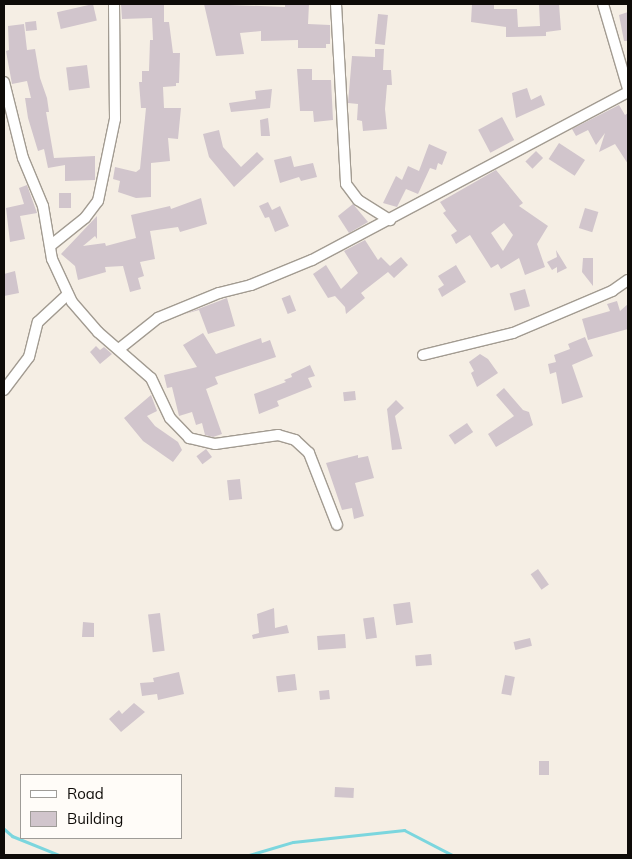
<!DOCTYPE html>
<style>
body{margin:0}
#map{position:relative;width:632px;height:859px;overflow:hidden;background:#f5eee4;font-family:Mulish,sans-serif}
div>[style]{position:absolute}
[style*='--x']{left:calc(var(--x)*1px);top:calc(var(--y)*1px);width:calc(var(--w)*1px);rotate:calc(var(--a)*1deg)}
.stream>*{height:3px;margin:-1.5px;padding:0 1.5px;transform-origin:1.5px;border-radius:1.5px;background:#7bd6de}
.building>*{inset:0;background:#d1c5cc;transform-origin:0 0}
.roads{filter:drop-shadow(1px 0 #a29b91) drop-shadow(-1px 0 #a29b91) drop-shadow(0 1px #a29b91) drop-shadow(0 -1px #a29b91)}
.street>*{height:10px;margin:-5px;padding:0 5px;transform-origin:5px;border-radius:5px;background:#fff}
span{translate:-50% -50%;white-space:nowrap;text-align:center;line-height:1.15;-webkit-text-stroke:4.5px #fffcf8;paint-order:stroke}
.frame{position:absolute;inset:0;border:5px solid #0e0b08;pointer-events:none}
.legend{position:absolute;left:20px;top:774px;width:162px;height:65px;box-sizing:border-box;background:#fffcf8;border:1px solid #9f9c98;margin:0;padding:6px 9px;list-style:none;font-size:15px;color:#0e0b08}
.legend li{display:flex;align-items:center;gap:10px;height:25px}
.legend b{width:25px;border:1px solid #9f9c98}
</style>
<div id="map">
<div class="stream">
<i style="--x:4;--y:829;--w:11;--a:41"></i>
<i style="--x:12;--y:836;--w:51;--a:22"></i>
<i style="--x:249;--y:855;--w:46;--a:-16.5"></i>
<i style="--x:293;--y:842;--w:112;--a:-6.2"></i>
<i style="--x:404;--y:830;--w:54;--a:27.5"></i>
</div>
<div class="building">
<i style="left:93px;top:4px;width:17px;height:37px;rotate:77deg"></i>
<i style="clip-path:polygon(121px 4px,164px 4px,164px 22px,169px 22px,173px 53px,180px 53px,179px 83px,176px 83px,176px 86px,163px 87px,164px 108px,181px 108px,178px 139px,168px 138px,170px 161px,151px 163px,151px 197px,136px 198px,118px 192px,120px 181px,113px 179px,115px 167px,136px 172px,140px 169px,146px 108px,141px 108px,139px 82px,142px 82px,142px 71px,149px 71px,150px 40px,153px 40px,152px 18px,122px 19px)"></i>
<i style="clip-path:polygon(204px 4px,285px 7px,285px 4px,309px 4px,308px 24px,330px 25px,330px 44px,326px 44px,326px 48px,298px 48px,298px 40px,261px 41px,261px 31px,240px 33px,244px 54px,216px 56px)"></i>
<i style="clip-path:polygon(472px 4px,494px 4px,494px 9px,517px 9px,518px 27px,540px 26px,539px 4px,559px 4px,561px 30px,546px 32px,546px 36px,506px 37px,506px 27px,471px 22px)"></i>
<i style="clip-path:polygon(628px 12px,628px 41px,624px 41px,619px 15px)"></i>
<i style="left:378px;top:14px;width:10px;height:30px;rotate:6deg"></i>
<i style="left:36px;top:21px;width:9px;height:11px;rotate:84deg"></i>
<i style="clip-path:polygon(24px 24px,27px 50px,35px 49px,40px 78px,47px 98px,49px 112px,46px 112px,54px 158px,95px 156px,95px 180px,65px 181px,65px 165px,48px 168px,44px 149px,38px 151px,28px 118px,25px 98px,31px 98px,27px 81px,12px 84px,6px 51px,9px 50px,8px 26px)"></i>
<i style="clip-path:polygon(375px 49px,384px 49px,383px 70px,391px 70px,392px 85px,387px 85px,385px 109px,387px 129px,363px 131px,362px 121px,357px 120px,358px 104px,348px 103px,352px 56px,375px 57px)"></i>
<i style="left:87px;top:65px;width:23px;height:21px;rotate:83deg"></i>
<i style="clip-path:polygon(297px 69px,312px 69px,312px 80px,331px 80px,333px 120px,314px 122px,313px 111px,300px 111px)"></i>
<i style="clip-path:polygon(527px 88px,531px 100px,541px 95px,545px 105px,516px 118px,512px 93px)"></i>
<i style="clip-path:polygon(272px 89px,270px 108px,231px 112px,229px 103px,256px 99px,255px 91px)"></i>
<i style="clip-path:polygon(619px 105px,625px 115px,628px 113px,628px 164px,615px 144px,599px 152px,605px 133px,596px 145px,588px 130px,576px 136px,572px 129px)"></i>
<i style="left:502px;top:117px;width:26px;height:27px;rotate:62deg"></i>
<i style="clip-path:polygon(268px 118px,270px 136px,261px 136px,260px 120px)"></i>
<i style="clip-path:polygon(219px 130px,223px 147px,241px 167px,257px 152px,264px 159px,234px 187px,209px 157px,203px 134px)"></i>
<i style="left:559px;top:143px;width:31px;height:19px;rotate:33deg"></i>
<i style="clip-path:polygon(429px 144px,447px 152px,442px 165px,438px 163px,436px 170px,430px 168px,418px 194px,406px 189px,397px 207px,383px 203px,396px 176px,402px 180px,408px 166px,419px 171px)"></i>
<i style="left:536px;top:151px;width:10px;height:15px;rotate:45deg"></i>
<i style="clip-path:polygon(291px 156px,294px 167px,313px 163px,317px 177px,301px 181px,299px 177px,280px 183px,274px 160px)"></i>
<i style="clip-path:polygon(evenodd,496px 170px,523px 203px,519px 206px,548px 226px,537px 244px,545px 267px,525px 275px,519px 258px,501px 269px,498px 264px,491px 268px,470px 235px,456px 244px,451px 235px,457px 231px,443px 213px,446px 211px,440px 202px,496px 170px,504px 223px,513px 235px,503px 251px,491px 233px,504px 223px)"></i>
<i style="clip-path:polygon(27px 185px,37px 213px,20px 216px,25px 239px,10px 242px,6px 208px,24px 204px,19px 188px)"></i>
<i style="left:59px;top:193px;width:12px;height:15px"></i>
<i style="clip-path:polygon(201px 198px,207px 224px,180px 232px,178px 227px,150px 231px,155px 259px,140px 262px,144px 276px,138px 278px,141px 289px,130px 292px,123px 266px,105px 267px,106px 272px,78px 280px,75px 266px,61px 254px,97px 216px,97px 239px,95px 236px,83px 246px,105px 243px,106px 246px,136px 238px,131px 215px,170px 206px,171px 209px)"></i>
<i style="clip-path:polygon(268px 202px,272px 210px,280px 206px,289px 226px,275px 232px,269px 217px,265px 218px,259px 206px)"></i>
<i style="clip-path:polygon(353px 204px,368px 222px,349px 233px,338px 216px)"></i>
<i style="left:585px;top:208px;width:14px;height:21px;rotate:17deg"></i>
<i style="clip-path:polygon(365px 240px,378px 260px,381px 257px,390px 266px,401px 257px,408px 265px,394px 278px,388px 272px,361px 293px,365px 298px,346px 314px,345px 307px,335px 296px,328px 298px,313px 274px,326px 265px,341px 289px,358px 273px,344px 251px)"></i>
<i style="clip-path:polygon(556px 250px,567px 268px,557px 273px,557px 267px,552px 270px,547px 262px,557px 257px)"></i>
<i style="clip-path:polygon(583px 258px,593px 258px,593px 286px,582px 272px)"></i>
<i style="clip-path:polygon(456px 265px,466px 282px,442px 297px,438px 289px,444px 285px,438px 276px)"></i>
<i style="clip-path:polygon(15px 271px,19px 293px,4px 296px,4px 274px)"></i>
<i style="left:525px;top:289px;width:18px;height:16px;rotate:74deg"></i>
<i style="left:290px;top:295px;width:17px;height:9px;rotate:69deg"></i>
<i style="clip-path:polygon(227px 298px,235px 326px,208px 334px,199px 310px,185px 314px)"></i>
<i style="clip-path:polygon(617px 301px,620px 311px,628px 304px,628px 329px,588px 340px,582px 319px,610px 311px,607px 304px)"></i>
<i style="clip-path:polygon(203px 333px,216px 354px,261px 338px,262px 343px,270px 340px,276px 357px,215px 377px,218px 384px,206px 389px,222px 434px,213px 437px,205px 435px,202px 423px,196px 425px,192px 412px,179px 416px,172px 387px,167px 388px,164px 375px,197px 367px,183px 345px)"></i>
<i style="clip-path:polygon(585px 337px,593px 356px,572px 365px,583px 397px,562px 404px,556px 372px,550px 374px,548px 364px,556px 362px,554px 355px,570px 349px,568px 344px)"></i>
<i style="clip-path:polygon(96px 346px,100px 350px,104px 347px,112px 354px,100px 364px,90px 352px)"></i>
<i style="clip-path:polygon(480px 354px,488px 359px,498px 373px,477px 387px,471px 373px,474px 371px,469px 362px)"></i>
<i style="clip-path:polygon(310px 365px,315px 376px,308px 378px,312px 387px,277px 401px,279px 406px,259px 414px,254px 394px,286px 382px,284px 380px,292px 377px,291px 374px)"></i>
<i style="clip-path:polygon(504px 388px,523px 410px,529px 412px,533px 425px,496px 447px,488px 434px,514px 416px,496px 395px)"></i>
<i style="left:355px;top:391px;width:9px;height:12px;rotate:84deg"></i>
<i style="clip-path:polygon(151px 395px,157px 411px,147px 416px,155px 426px,178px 442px,182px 450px,173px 462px,143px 441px,124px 418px)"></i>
<i style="clip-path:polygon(396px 400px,404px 408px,395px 416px,402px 449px,392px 450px,387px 409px)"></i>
<i style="left:467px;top:423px;width:11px;height:22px;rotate:56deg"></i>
<i style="left:206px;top:449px;width:10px;height:12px;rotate:53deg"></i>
<i style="clip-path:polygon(358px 455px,358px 458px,368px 456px,374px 478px,355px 483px,364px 516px,354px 519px,352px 508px,342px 510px,326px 463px)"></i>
<i style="left:240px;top:479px;width:20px;height:13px;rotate:84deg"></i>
<i style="left:538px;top:569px;width:19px;height:9px;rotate:55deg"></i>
<i style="left:410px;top:602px;width:21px;height:17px;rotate:82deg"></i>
<i style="clip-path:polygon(274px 608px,275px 628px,287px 625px,289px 633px,253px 639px,252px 635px,259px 633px,257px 614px)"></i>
<i style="left:160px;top:613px;width:38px;height:12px;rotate:83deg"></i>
<i style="left:374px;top:617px;width:21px;height:11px;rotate:82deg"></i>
<i style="clip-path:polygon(83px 622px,94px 623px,94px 637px,82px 637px)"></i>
<i style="left:345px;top:634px;width:14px;height:28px;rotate:86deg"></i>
<i style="left:530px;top:638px;width:8px;height:17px;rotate:76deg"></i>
<i style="left:431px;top:654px;width:11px;height:16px;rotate:85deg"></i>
<i style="clip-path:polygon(179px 672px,184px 694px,158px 700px,157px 694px,142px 696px,140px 683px,154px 682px,153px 678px)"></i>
<i style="left:295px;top:674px;width:16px;height:19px;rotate:83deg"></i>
<i style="left:505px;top:675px;width:10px;height:19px;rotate:11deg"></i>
<i style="left:329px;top:690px;width:9px;height:10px;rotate:84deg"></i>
<i style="clip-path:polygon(134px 703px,145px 712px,121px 732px,109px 719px,119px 710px,122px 714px)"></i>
<i style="left:539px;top:761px;width:10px;height:14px"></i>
<i style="left:335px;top:787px;width:19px;height:10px;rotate:3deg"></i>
</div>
<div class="roads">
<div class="street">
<i style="--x:336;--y:4;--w:180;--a:86.8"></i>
<i style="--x:346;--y:184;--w:20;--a:53"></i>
<i style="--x:358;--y:200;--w:38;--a:32"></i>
<i style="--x:603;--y:4;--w:89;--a:73.6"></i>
<i style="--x:4;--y:82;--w:78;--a:76"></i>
<i style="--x:23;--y:158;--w:52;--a:67.4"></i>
<i style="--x:43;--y:206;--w:54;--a:80.4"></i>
<i style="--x:52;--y:259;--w:47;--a:65.1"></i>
<i style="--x:72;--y:302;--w:40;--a:49"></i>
<i style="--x:98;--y:332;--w:70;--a:41"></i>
<i style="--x:151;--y:378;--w:44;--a:64.6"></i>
<i style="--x:170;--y:418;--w:28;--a:46"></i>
<i style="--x:189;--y:438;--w:27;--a:13"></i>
<i style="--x:215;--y:444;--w:64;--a:-8.1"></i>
<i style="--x:278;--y:435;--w:18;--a:16"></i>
<i style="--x:295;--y:440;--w:19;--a:43"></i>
<i style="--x:309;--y:453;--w:77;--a:68.7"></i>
<i style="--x:50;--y:246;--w:45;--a:-38.7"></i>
<i style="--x:85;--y:218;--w:21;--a:-53"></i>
<i style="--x:98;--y:201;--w:84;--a:-78.3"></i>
<i style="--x:115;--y:119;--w:115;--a:-90.5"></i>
<i style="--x:119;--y:349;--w:50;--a:-38.5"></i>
<i style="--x:158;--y:318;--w:66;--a:-22.3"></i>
<i style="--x:219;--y:293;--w:33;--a:-14"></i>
<i style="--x:251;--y:285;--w:66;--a:-22.3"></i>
<i style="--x:312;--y:260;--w:358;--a:-28"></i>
<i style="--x:423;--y:355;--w:93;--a:-13.7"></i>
<i style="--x:513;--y:333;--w:108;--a:-23"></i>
<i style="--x:612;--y:291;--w:19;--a:-35"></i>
<i style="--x:4;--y:390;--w:41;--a:-52.9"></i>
<i style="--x:29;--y:357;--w:36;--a:-76"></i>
<i style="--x:38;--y:322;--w:41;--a:-43"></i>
</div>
</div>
<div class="frame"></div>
<ul class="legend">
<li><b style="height:6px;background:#fff"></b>Road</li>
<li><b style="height:14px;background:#d1c5cc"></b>Building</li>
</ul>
</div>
